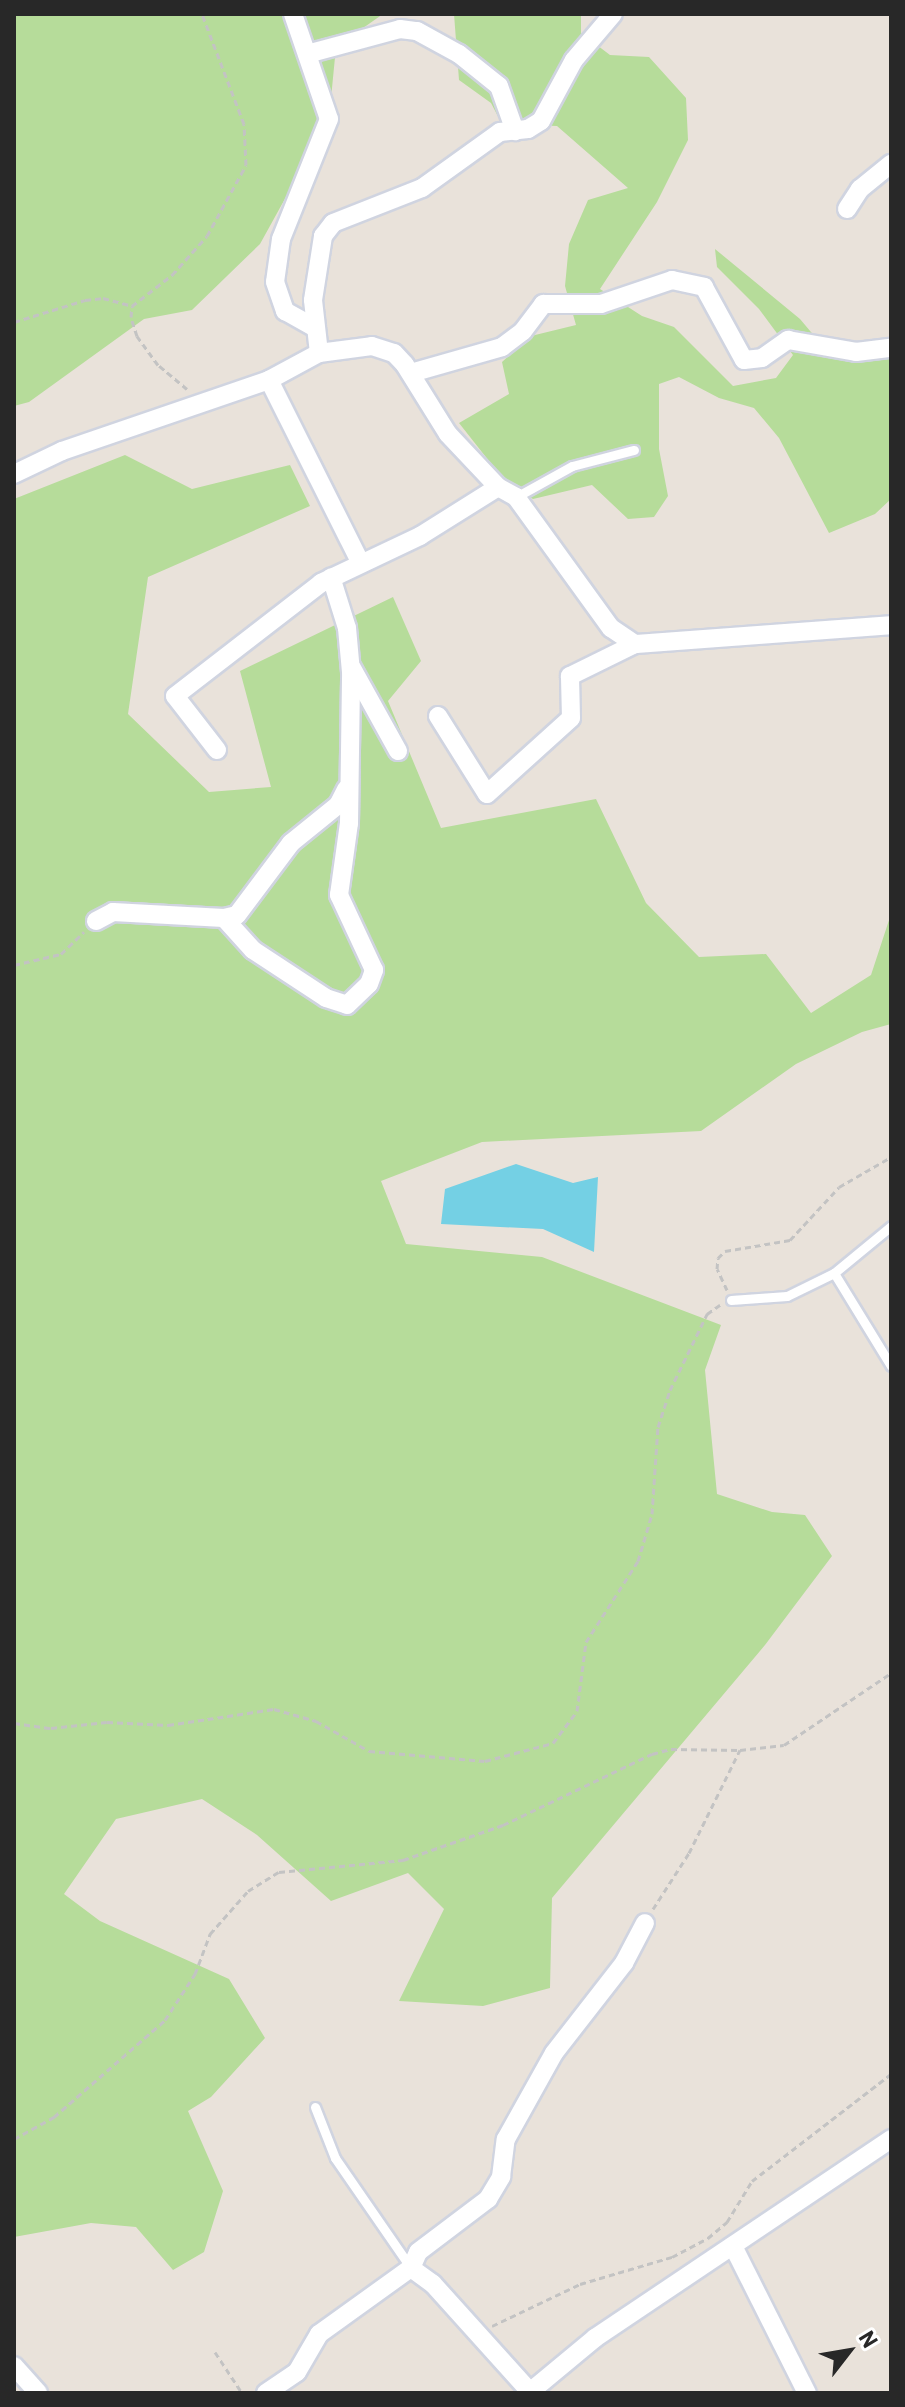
<!DOCTYPE html>
<style>
body{margin:0}
#map{position:relative;width:905px;height:2407px;overflow:hidden;background:#e9e2da;font-family:Barlow,sans-serif}
div>[style]{position:absolute}
[style*='--x']{left:calc(var(--x)*1px);top:calc(var(--y)*1px);width:calc(var(--w)*1px);rotate:calc(var(--a)*1deg)}
.green>*{inset:0;background:#b6dc9a}
.water>*{inset:0;background:#74d0e4}
.path>*{height:3px;margin-top:-1.5px;transform-origin:0;background:repeating-linear-gradient(90deg,#c3c3c3 0 6px,transparent 0 10px)}
.roads{filter:drop-shadow(2px 0 #d0d4e0) drop-shadow(-2px 0 #d0d4e0) drop-shadow(0 2px #d0d4e0) drop-shadow(0 -2px #d0d4e0)}
.service>*{height:9px;margin:-4.5px;padding:0 4.5px;transform-origin:4.5px;border-radius:4.5px;background:#fff}
.minor>*{height:18px;margin:-9px;padding:0 9px;transform-origin:9px;border-radius:9px;background:#fff}
span{translate:-50% -50%;white-space:nowrap;text-align:center;line-height:1.15;-webkit-text-stroke:7px #fff;paint-order:stroke}
.frame{position:absolute;inset:0;border:16px solid #282828;pointer-events:none}
.north{position:absolute;left:809px;top:2311px;width:80px;height:80px;-webkit-text-stroke:6px #fff;paint-order:stroke;rotate:59deg;font-size:22px;font-weight:700;line-height:32px;text-align:center;color:#282828}
.north::after{content:'';display:block;margin:auto;width:28px;height:36px;background:#282828;clip-path:polygon(50% 0,100% 100%,50% 72%,0 100%)}
</style>
<div id="map">
<div class="green">
<i style="clip-path:polygon(14px 14px,383px 14px,336px 47px,329px 119px,260px 244px,192px 310px,144px 319px,29px 402px,14px 406px)"></i>
<i style="clip-path:polygon(454px 14px,581px 14px,581px 33px,610px 55px,649px 57px,686px 98px,688px 140px,657px 202px,600px 289px,642px 316px,674px 327px,733px 386px,776px 378px,793px 355px,759px 309px,717px 267px,715px 249px,800px 319px,832px 357px,891px 356px,891px 499px,875px 514px,829px 533px,779px 438px,754px 408px,719px 398px,679px 377px,659px 384px,659px 449px,668px 496px,654px 517px,628px 519px,592px 485px,533px 499px,504px 480px,459px 423px,509px 394px,502px 362px,531px 336px,576px 325px,565px 286px,569px 244px,588px 200px,628px 188px,557px 126px,502px 124px,491px 103px,459px 80px)"></i>
<i style="clip-path:polygon(125px 455px,192px 489px,290px 465px,310px 506px,148px 577px,128px 714px,209px 792px,271px 787px,240px 671px,393px 597px,421px 661px,388px 701px,441px 828px,596px 799px,646px 903px,699px 957px,766px 954px,811px 1013px,871px 975px,891px 914px,891px 1024px,862px 1032px,796px 1064px,701px 1131px,482px 1142px,381px 1181px,406px 1244px,542px 1257px,721px 1325px,705px 1370px,717px 1494px,772px 1512px,805px 1515px,832px 1556px,765px 1645px,552px 1898px,550px 1988px,483px 2006px,399px 2001px,444px 1909px,408px 1873px,331px 1901px,257px 1835px,202px 1799px,116px 1819px,64px 1894px,100px 1921px,229px 1979px,265px 2038px,211px 2097px,188px 2111px,223px 2191px,204px 2252px,173px 2270px,136px 2227px,91px 2223px,14px 2237px,14px 499px)"></i>
</div>
<div class="water">
<i style="clip-path:polygon(516px 1164px,573px 1183px,598px 1177px,594px 1252px,543px 1229px,441px 1224px,445px 1189px)"></i>
</div>
<div class="path">
<i style="--x:14;--y:322;--w:74;--a:-17.2"></i>
<i style="--x:85;--y:300;--w:18;--a:-6"></i>
<i style="--x:103;--y:298;--w:30;--a:15"></i>
<i style="--x:187;--y:389;--w:38;--a:-140"></i>
<i style="--x:158;--y:365;--w:36;--a:-126"></i>
<i style="--x:137;--y:336;--w:20;--a:-108"></i>
<i style="--x:131;--y:317;--w:11;--a:-85"></i>
<i style="--x:132;--y:306;--w:51;--a:-37.8"></i>
<i style="--x:172;--y:275;--w:52;--a:-48.1"></i>
<i style="--x:207;--y:236;--w:81;--a:-61.2"></i>
<i style="--x:246;--y:165;--w:41;--a:-92.8"></i>
<i style="--x:244;--y:124;--w:118;--a:-110.9"></i>
<i style="--x:14;--y:965;--w:48;--a:-13.2"></i>
<i style="--x:61;--y:954;--w:32;--a:-44"></i>
<i style="--x:727;--y:1290;--w:23;--a:-115"></i>
<i style="--x:717;--y:1269;--w:11;--a:-85"></i>
<i style="--x:718;--y:1258;--w:10;--a:-45"></i>
<i style="--x:725;--y:1251;--w:66;--a:-9.6"></i>
<i style="--x:790;--y:1240;--w:72;--a:-47.2"></i>
<i style="--x:839;--y:1187;--w:60;--a:-30"></i>
<i style="--x:14;--y:1723;--w:37;--a:8"></i>
<i style="--x:51;--y:1728;--w:56;--a:-6.1"></i>
<i style="--x:107;--y:1722;--w:61;--a:2.8"></i>
<i style="--x:168;--y:1725;--w:107;--a:-8.6"></i>
<i style="--x:274;--y:1709;--w:44;--a:15.9"></i>
<i style="--x:316;--y:1721;--w:61;--a:29.5"></i>
<i style="--x:369;--y:1751;--w:116;--a:4.9"></i>
<i style="--x:485;--y:1761;--w:70;--a:-14.8"></i>
<i style="--x:553;--y:1743;--w:40;--a:-53"></i>
<i style="--x:577;--y:1711;--w:70;--a:-82.6"></i>
<i style="--x:586;--y:1642;--w:96;--a:-57.3"></i>
<i style="--x:638;--y:1561;--w:49;--a:-73.4"></i>
<i style="--x:652;--y:1514;--w:87;--a:-86.1"></i>
<i style="--x:658;--y:1427;--w:39;--a:-72"></i>
<i style="--x:670;--y:1390;--w:85;--a:-64"></i>
<i style="--x:707;--y:1314;--w:16;--a:-35"></i>
<i style="--x:653;--y:1909;--w:67;--a:-57.3"></i>
<i style="--x:689;--y:1853;--w:115;--a:-63.7"></i>
<i style="--x:740;--y:1750;--w:44;--a:-6.5"></i>
<i style="--x:784;--y:1745;--w:129;--a:-33.9"></i>
<i style="--x:14;--y:2139;--w:46;--a:-28.8"></i>
<i style="--x:54;--y:2117;--w:147;--a:-41.1"></i>
<i style="--x:165;--y:2020;--w:55;--a:-56.9"></i>
<i style="--x:195;--y:1974;--w:43;--a:-69.4"></i>
<i style="--x:210;--y:1934;--w:57;--a:-48.5"></i>
<i style="--x:248;--y:1891;--w:36;--a:-32"></i>
<i style="--x:279;--y:1872;--w:125;--a:-5.5"></i>
<i style="--x:403;--y:1860;--w:106;--a:-19.3"></i>
<i style="--x:503;--y:1825;--w:165;--a:-25.5"></i>
<i style="--x:652;--y:1754;--w:20;--a:-15"></i>
<i style="--x:671;--y:1749;--w:69;--a:0.8"></i>
<i style="--x:14;--y:2301;--w:19;--a:90"></i>
<i style="--x:492;--y:2326;--w:98;--a:-25.5"></i>
<i style="--x:580;--y:2284;--w:96;--a:-16.4"></i>
<i style="--x:672;--y:2257;--w:41;--a:-27.8"></i>
<i style="--x:708;--y:2238;--w:25;--a:-40"></i>
<i style="--x:727;--y:2222;--w:48;--a:-58.6"></i>
<i style="--x:752;--y:2181;--w:175;--a:-37.6"></i>
<i style="--x:215;--y:2352;--w:49;--a:56.6"></i>
</div>
<div class="roads">
<div class="service">
<i style="--x:516;--y:497;--w:64;--a:-29"></i>
<i style="--x:572;--y:466;--w:64;--a:-14.5"></i>
<i style="--x:834;--y:1273;--w:109;--a:58.5"></i>
<i style="--x:731;--y:1300;--w:56;--a:-4.1"></i>
<i style="--x:787;--y:1296;--w:52;--a:-26.1"></i>
<i style="--x:834;--y:1273;--w:74;--a:-39.5"></i>
<i style="--x:315;--y:2107;--w:55;--a:68.6"></i>
<i style="--x:335;--y:2158;--w:134;--a:55.4"></i>
</div>
<div class="minor">
<i style="--x:293;--y:14;--w:111;--a:71.1"></i>
<i style="--x:329;--y:119;--w:129;--a:111.8"></i>
<i style="--x:281;--y:239;--w:43;--a:97.9"></i>
<i style="--x:275;--y:282;--w:31;--a:71"></i>
<i style="--x:285;--y:311;--w:31;--a:29"></i>
<i style="--x:307;--y:54;--w:96;--a:-15"></i>
<i style="--x:400;--y:29;--w:17;--a:7"></i>
<i style="--x:417;--y:31;--w:48;--a:28.7"></i>
<i style="--x:459;--y:54;--w:51;--a:38.7"></i>
<i style="--x:499;--y:86;--w:48;--a:70.4"></i>
<i style="--x:847;--y:209;--w:24;--a:-57"></i>
<i style="--x:860;--y:189;--w:40;--a:-39"></i>
<i style="--x:319;--y:353;--w:53;--a:-96.5"></i>
<i style="--x:313;--y:300;--w:65;--a:-81.1"></i>
<i style="--x:323;--y:236;--w:16;--a:-52"></i>
<i style="--x:333;--y:223;--w:96;--a:-21.5"></i>
<i style="--x:422;--y:188;--w:96;--a:-35.7"></i>
<i style="--x:500;--y:132;--w:28;--a:-6"></i>
<i style="--x:528;--y:129;--w:15;--a:-32"></i>
<i style="--x:541;--y:121;--w:69;--a:-61.6"></i>
<i style="--x:574;--y:60;--w:60;--a:-49.7"></i>
<i style="--x:411;--y:373;--w:95;--a:-15.9"></i>
<i style="--x:502;--y:347;--w:26;--a:-37"></i>
<i style="--x:523;--y:331;--w:34;--a:-53"></i>
<i style="--x:543;--y:304;--w:58;--a:0"></i>
<i style="--x:601;--y:304;--w:75;--a:-18.7"></i>
<i style="--x:672;--y:280;--w:33;--a:12"></i>
<i style="--x:704;--y:287;--w:83;--a:61.3"></i>
<i style="--x:744;--y:360;--w:18;--a:-6"></i>
<i style="--x:762;--y:358;--w:32;--a:-35"></i>
<i style="--x:788;--y:340;--w:69;--a:10"></i>
<i style="--x:856;--y:352;--w:35;--a:-7"></i>
<i style="--x:269;--y:380;--w:203;--a:63.4"></i>
<i style="--x:14;--y:474;--w:53;--a:-25.6"></i>
<i style="--x:62;--y:451;--w:219;--a:-18.9"></i>
<i style="--x:269;--y:380;--w:57;--a:-28.4"></i>
<i style="--x:319;--y:353;--w:53;--a:-7.5"></i>
<i style="--x:372;--y:346;--w:23;--a:18"></i>
<i style="--x:394;--y:353;--w:16;--a:47"></i>
<i style="--x:405;--y:365;--w:81;--a:58.1"></i>
<i style="--x:448;--y:434;--w:73;--a:46.7"></i>
<i style="--x:498;--y:487;--w:21;--a:29"></i>
<i style="--x:516;--y:497;--w:162;--a:54.1"></i>
<i style="--x:611;--y:628;--w:29;--a:34"></i>
<i style="--x:635;--y:644;--w:257;--a:-4.2"></i>
<i style="--x:352;--y:668;--w:95;--a:61"></i>
<i style="--x:438;--y:716;--w:92;--a:57.9"></i>
<i style="--x:487;--y:794;--w:113;--a:-42.1"></i>
<i style="--x:571;--y:718;--w:42;--a:-91.4"></i>
<i style="--x:570;--y:676;--w:72;--a:-26.2"></i>
<i style="--x:217;--y:750;--w:68;--a:-127.9"></i>
<i style="--x:175;--y:696;--w:185;--a:-37.7"></i>
<i style="--x:321;--y:583;--w:110;--a:-25.4"></i>
<i style="--x:420;--y:536;--w:92;--a:-32.1"></i>
<i style="--x:224;--y:918;--w:13;--a:-13"></i>
<i style="--x:237;--y:915;--w:90;--a:-53.1"></i>
<i style="--x:291;--y:843;--w:60;--a:-39"></i>
<i style="--x:338;--y:805;--w:18;--a:-63"></i>
<i style="--x:96;--y:921;--w:19;--a:-28"></i>
<i style="--x:113;--y:912;--w:111;--a:3.1"></i>
<i style="--x:224;--y:918;--w:43;--a:47.8"></i>
<i style="--x:253;--y:950;--w:87;--a:33.3"></i>
<i style="--x:326;--y:998;--w:22;--a:18"></i>
<i style="--x:347;--y:1005;--w:30;--a:-44"></i>
<i style="--x:369;--y:984;--w:15;--a:-70"></i>
<i style="--x:374;--y:970;--w:83;--a:-115"></i>
<i style="--x:339;--y:895;--w:73;--a:-82.1"></i>
<i style="--x:349;--y:823;--w:151;--a:-89.2"></i>
<i style="--x:351;--y:672;--w:44;--a:-95.2"></i>
<i style="--x:347;--y:628;--w:53;--a:-107.4"></i>
<i style="--x:733;--y:2246;--w:165;--a:63.3"></i>
<i style="--x:411;--y:2268;--w:27;--a:36"></i>
<i style="--x:433;--y:2284;--w:147;--a:48"></i>
<i style="--x:14;--y:2366;--w:36;--a:48"></i>
<i style="--x:530;--y:2392;--w:85;--a:-39.7"></i>
<i style="--x:595;--y:2338;--w:357;--a:-33.9"></i>
<i style="--x:266;--y:2393;--w:37;--a:-34"></i>
<i style="--x:297;--y:2372;--w:44;--a:-59.9"></i>
<i style="--x:319;--y:2334;--w:113;--a:-35.7"></i>
<i style="--x:411;--y:2268;--w:17;--a:-66"></i>
<i style="--x:418;--y:2252;--w:88;--a:-37.1"></i>
<i style="--x:488;--y:2199;--w:26;--a:-59"></i>
<i style="--x:501;--y:2177;--w:38;--a:-83"></i>
<i style="--x:506;--y:2139;--w:98;--a:-60.8"></i>
<i style="--x:554;--y:2053;--w:114;--a:-52.1"></i>
<i style="--x:624;--y:1963;--w:45;--a:-62.3"></i>
</div>
</div>
<div class="frame"></div>
<div class="north">N</div>
</div>
